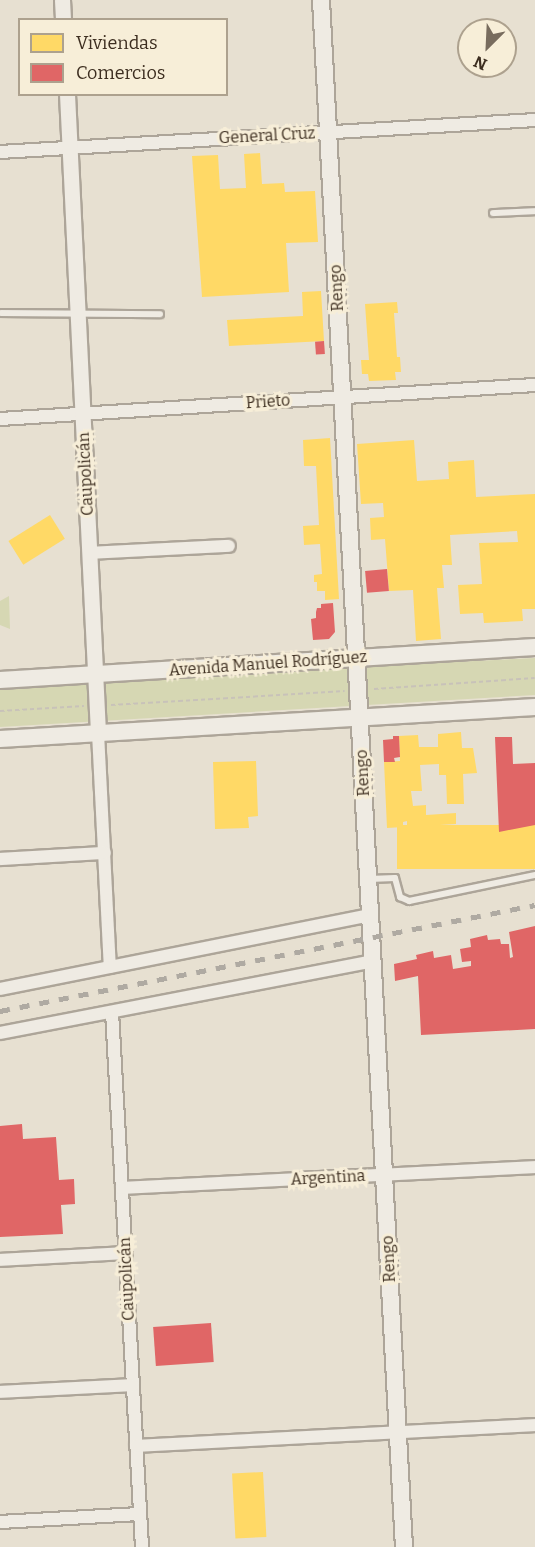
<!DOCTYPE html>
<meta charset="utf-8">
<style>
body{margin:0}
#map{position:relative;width:535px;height:1547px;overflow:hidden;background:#e7e0d1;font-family:Bitter,serif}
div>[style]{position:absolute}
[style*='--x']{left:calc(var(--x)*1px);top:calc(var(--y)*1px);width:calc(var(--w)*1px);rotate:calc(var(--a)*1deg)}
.green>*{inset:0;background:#d6d7b3}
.homes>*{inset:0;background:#ffd966;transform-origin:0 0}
.shops>*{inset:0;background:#e06666;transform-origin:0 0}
.path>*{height:2px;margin-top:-1px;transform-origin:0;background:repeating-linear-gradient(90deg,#c8c2b9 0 4.5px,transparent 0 7.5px)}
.roads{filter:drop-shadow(2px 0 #ada599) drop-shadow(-2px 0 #ada599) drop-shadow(0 2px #ada599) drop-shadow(0 -2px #ada599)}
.service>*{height:6px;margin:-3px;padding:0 3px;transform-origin:3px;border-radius:3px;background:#efebe3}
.minor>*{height:12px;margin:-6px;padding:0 6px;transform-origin:6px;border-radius:6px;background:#efebe3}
.tertiary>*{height:15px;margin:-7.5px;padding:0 7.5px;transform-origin:7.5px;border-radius:7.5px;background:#efebe3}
.secondary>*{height:16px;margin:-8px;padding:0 8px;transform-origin:8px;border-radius:8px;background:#efebe3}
.rail>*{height:4.5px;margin-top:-2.25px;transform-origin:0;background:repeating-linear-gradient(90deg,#afaaa2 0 10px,transparent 0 20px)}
span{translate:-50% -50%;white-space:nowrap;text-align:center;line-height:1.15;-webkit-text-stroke:6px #f7eed8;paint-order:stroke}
.street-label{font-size:16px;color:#3d2e20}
.legend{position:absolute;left:18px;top:18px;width:210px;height:78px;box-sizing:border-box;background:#f7eed8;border:2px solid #ada18e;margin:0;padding:8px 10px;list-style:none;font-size:18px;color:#3d2e20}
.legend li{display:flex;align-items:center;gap:12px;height:30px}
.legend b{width:30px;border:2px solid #ada18e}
.north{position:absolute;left:457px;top:18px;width:60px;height:60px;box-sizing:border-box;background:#f7eed8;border:2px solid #ada18e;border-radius:50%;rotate:204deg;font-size:16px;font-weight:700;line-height:24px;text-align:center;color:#3d2e20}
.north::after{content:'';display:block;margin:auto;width:21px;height:27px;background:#786c5e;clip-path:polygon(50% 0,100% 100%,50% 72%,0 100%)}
</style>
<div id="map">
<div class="green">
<i style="clip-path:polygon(9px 596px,10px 629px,0 625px,0 601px)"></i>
<i style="clip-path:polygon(535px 658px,535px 695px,0 727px,0 684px)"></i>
</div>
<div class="homes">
<i style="clip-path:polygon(260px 153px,262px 184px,284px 183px,285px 192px,315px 191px,318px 242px,286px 243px,289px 292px,202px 297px,192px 156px,218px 155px,220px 189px,246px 188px,244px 154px)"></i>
<i style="clip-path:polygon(321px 291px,324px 341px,229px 346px,227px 320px,303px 316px,302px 292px)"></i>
<i style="clip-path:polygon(397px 302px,398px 313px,394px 313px,397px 357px,400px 357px,401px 372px,395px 372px,396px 380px,369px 381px,368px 374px,362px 374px,361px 360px,369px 360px,365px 304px)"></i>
<i style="clip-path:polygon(330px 438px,339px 599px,325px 600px,325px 591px,317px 591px,317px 582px,314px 582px,314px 575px,322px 574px,320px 544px,304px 545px,303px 526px,319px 525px,316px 466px,304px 466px,303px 440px)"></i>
<i style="clip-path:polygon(414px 440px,417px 481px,449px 479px,448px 462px,474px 460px,476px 497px,535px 494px,535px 609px,522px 609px,523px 621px,484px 623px,483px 613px,460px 614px,458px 585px,482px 584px,479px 543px,518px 542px,517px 531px,450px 535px,452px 565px,442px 565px,444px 588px,437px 588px,441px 639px,416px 641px,413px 590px,389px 591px,385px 539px,371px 540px,370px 518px,384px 517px,383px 503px,361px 504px,357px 444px)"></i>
<i style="left:50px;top:515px;width:28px;height:49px;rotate:58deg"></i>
<i style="clip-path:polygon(461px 732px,462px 748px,473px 748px,477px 773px,463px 774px,464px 804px,447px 804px,446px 775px,439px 775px,439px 764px,420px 765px,422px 791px,411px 791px,413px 806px,426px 805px,426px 815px,456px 813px,456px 824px,407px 827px,407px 821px,403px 822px,403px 827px,387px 828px,384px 762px,400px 761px,399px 736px,418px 735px,419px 747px,438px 747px,438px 734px)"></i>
<i style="clip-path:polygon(256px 761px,258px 816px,248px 817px,249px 828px,215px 829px,213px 762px)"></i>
<i style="left:535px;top:825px;width:44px;height:138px;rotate:90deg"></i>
<i style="left:263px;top:1472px;width:65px;height:31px;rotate:87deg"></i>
</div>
<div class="shops">
<i style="left:324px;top:341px;width:13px;height:9px;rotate:86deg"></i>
<i style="left:387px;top:569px;width:22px;height:22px;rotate:85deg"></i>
<i style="clip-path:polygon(333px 603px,335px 632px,329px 639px,313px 640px,311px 619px,316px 618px,316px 612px,317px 608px,321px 608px,321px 604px)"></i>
<i style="clip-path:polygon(393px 736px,399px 736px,400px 757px,394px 758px,395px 762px,384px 762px,383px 740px,393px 739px)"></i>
<i style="clip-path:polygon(495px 737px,512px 737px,513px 764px,535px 763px,535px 825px,499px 832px)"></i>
<i style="clip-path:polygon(535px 926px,535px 1029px,421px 1035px,418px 976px,395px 981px,394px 964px,417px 959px,416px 955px,433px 951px,434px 958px,451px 955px,453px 969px,471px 966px,471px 961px,462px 962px,460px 949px,471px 947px,470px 939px,487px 935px,488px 940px,500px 939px,501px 944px,509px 944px,510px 958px,513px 957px,509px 932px)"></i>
<i style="clip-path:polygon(22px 1124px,23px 1139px,56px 1137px,59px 1180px,74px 1179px,75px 1204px,61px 1205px,63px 1234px,0 1237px,0 1126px)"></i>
<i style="left:211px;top:1323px;width:39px;height:58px;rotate:86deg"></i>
</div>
<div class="path">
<i style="--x:374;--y:689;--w:161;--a:-3.9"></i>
<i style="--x:111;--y:705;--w:234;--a:-3.4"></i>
<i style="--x:0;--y:711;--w:84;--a:-3.4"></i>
</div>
<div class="roads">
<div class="service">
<i style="--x:493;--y:213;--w:42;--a:-2.7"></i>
<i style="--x:1;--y:313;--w:159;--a:0.4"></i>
<i style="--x:369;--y:879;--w:26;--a:-2"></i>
<i style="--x:395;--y:878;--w:20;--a:75"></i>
<i style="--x:400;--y:897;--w:10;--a:24"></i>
<i style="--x:409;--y:901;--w:129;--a:-11.7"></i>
</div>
<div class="minor">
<i style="--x:0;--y:152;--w:536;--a:-3.42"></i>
<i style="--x:0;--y:419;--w:536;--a:-3.64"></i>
<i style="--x:89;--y:553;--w:140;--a:-2.9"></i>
<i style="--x:98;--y:733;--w:234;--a:87.1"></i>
<i style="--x:0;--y:859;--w:105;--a:-3.3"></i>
<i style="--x:0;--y:989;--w:378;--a:-11.3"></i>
<i style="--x:112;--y:1012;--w:536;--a:86.79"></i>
<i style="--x:0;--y:1033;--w:380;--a:-10.9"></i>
<i style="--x:122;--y:1188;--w:414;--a:-2.9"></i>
<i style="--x:0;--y:1260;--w:125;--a:-3.2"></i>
<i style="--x:0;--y:1392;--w:133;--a:-3"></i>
<i style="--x:136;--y:1446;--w:400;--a:-3"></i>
<i style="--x:0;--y:1522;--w:140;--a:-3.3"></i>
</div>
<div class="tertiary">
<i style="--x:62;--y:0;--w:20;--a:87"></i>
<i style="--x:67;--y:94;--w:640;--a:87.22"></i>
</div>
<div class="secondary">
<i style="--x:321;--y:0;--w:1549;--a:86.93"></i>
<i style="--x:0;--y:680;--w:536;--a:-3.53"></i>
<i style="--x:0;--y:739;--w:536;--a:-3.42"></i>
</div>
</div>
<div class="rail">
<i style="--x:0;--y:1011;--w:545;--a:-11.21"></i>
</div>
<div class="street-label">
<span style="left:267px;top:136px;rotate:-3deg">General Cruz</span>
<span style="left:337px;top:288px;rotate:-93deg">Rengo</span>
<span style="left:268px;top:402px;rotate:-4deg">Prieto</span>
<span style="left:86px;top:474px;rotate:-93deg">Caupolicán</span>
<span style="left:268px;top:664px;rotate:-4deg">Avenida Manuel Rodríguez</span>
<span style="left:363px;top:773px;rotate:-93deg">Rengo</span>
<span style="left:328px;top:1178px;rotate:-3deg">Argentina</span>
<span style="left:389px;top:1259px;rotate:-93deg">Rengo</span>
<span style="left:127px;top:1279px;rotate:-93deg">Caupolicán</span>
</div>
<ul class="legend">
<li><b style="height:16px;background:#ffd966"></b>Viviendas</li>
<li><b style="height:16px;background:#e06666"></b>Comercios</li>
</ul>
<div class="north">N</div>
</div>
